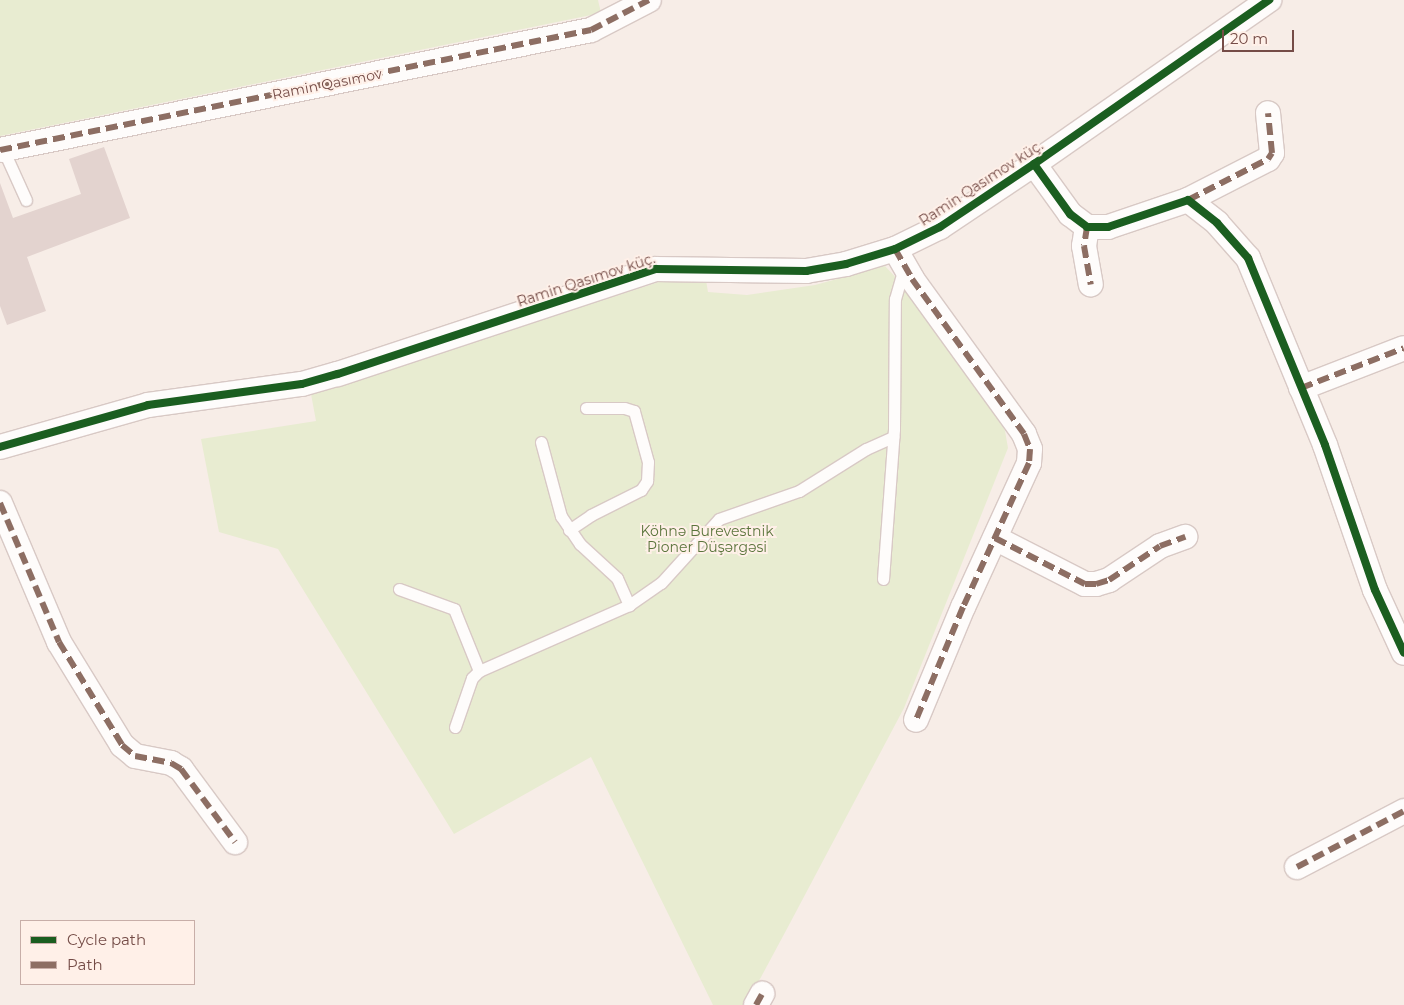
<!DOCTYPE html>
<meta charset="utf-8">
<style>
body{margin:0}
#map{position:relative;width:1404px;height:1005px;overflow:hidden;background:#f7ede7;font-family:Montserrat,sans-serif}
div>[style]{position:absolute}
[style*='--x']{left:calc(var(--x)*1px);top:calc(var(--y)*1px);width:calc(var(--w)*1px);rotate:calc(var(--a)*1deg)}
.green>*{inset:0;background:#e8ecd1}
.building>*{inset:0;background:#e3d3cf}
.roads{filter:drop-shadow(1px 0 #d8c9c5) drop-shadow(-1px 0 #d8c9c5) drop-shadow(0 1px #d8c9c5) drop-shadow(0 -1px #d8c9c5)}
.lane>*{height:11px;margin:-5.5px;padding:0 5.5px;transform-origin:5.5px;border-radius:5.5px;background:#fefcfb}
.street>*{height:24px;margin:-12px;padding:0 12px;transform-origin:12px;border-radius:12px;background:#fefcfb}
.quiet>*{height:6px;margin-top:-3px;transform-origin:0;background:repeating-linear-gradient(90deg,#8d6e63 0 12px,transparent 0 18px)}
.cycleway>*{height:8px;margin:-4px;padding:0 4px;transform-origin:4px;border-radius:4px;background:#1b5e20}
span{translate:-50% -50%;white-space:nowrap;text-align:center;line-height:1.15;-webkit-text-stroke:4px #fff0e8;paint-order:stroke}
.street-label{font-size:14px;color:#754c47}
.park-label{font-size:14px;color:#5b753c}
.legend{position:absolute;left:20px;top:920px;width:175px;height:65px;box-sizing:border-box;background:#fff0e8;border:1px solid #c8aea8;margin:0;padding:6px 9px;list-style:none;font-size:15px;color:#754c47}
.legend li{display:flex;align-items:center;gap:10px;height:25px}
.legend b{width:25px;border:1px solid #c8aea8}
.scale{position:absolute;left:1222px;top:30px;width:72px;height:22px;box-sizing:border-box;border:2px solid #754c47;border-top:0;padding-left:6px;font-size:15px;line-height:18px;white-space:nowrap;color:#754c47;-webkit-text-stroke:4px #fff0e8;paint-order:stroke}
</style>
<div id="map">
<div class="green">
<i style="clip-path:polygon(0 0,598px 0,601px 13px,0 136px)"></i>
<i style="clip-path:polygon(885px 266px,913px 296px,993px 406px,1005px 431px,1008px 448px,904px 708px,789px 925px,746px 1005px,713px 1005px,591px 757px,454px 834px,278px 549px,219px 532px,201px 439px,316px 421px,311px 394px,662px 281px,706px 280px,708px 292px,747px 295px,815px 285px)"></i>
</div>
<div class="building">
<i style="clip-path:polygon(104px 147px,130px 218px,27px 257px,46px 311px,7px 325px,0 306px,0 183px,13px 218px,81px 194px,69px 159px)"></i>
</div>
<div class="roads">
<div class="lane">
<i style="--x:3;--y:149;--w:56;--a:65.7"></i>
<i style="--x:541;--y:442;--w:77;--a:74.9"></i>
<i style="--x:561;--y:516;--w:34;--a:56"></i>
<i style="--x:580;--y:544;--w:50;--a:42.6"></i>
<i style="--x:617;--y:578;--w:30;--a:66"></i>
<i style="--x:629;--y:605;--w:39;--a:-35"></i>
<i style="--x:661;--y:583;--w:86;--a:-47.8"></i>
<i style="--x:719;--y:519;--w:85;--a:-19.3"></i>
<i style="--x:799;--y:491;--w:79;--a:-32.1"></i>
<i style="--x:866;--y:449;--w:30;--a:-24"></i>
<i style="--x:569;--y:530;--w:27;--a:-34"></i>
<i style="--x:591;--y:515;--w:56;--a:-26.6"></i>
<i style="--x:641;--y:490;--w:11;--a:-56"></i>
<i style="--x:647;--y:481;--w:19;--a:-87"></i>
<i style="--x:648;--y:462;--w:53;--a:-105.4"></i>
<i style="--x:634;--y:411;--w:10;--a:-163"></i>
<i style="--x:624;--y:408;--w:38;--a:180"></i>
<i style="--x:883;--y:579;--w:150;--a:-85.8"></i>
<i style="--x:894;--y:429;--w:130;--a:-89.6"></i>
<i style="--x:895;--y:299;--w:32;--a:-74"></i>
<i style="--x:399;--y:589;--w:59;--a:20"></i>
<i style="--x:454;--y:609;--w:67;--a:68"></i>
<i style="--x:455;--y:727;--w:52;--a:-70.9"></i>
<i style="--x:472;--y:678;--w:10;--a:-45"></i>
<i style="--x:479;--y:671;--w:164;--a:-23.7"></i>
</div>
<div class="street">
<i style="--x:0;--y:150;--w:603;--a:-11.48"></i>
<i style="--x:591;--y:30;--w:65;--a:-27.3"></i>
<i style="--x:1034;--y:164;--w:62;--a:54.2"></i>
<i style="--x:1070;--y:214;--w:21;--a:37"></i>
<i style="--x:1087;--y:227;--w:21;--a:0"></i>
<i style="--x:1108;--y:227;--w:84;--a:-18.6"></i>
<i style="--x:1188;--y:200;--w:37;--a:38"></i>
<i style="--x:1217;--y:223;--w:47;--a:48.5"></i>
<i style="--x:1248;--y:258;--w:202;--a:67.6"></i>
<i style="--x:1325;--y:445;--w:153;--a:71"></i>
<i style="--x:1375;--y:590;--w:69;--a:65.3"></i>
<i style="--x:1188;--y:200;--w:90;--a:-27.1"></i>
<i style="--x:1268;--y:159;--w:7;--a:-56"></i>
<i style="--x:1272;--y:153;--w:40;--a:-95.7"></i>
<i style="--x:1087;--y:227;--w:19;--a:99"></i>
<i style="--x:1084;--y:246;--w:39;--a:80"></i>
<i style="--x:895;--y:249;--w:34;--a:60"></i>
<i style="--x:912;--y:279;--w:191;--a:54.1"></i>
<i style="--x:1024;--y:434;--w:16;--a:68"></i>
<i style="--x:1030;--y:449;--w:14;--a:94"></i>
<i style="--x:1029;--y:463;--w:158;--a:114.6"></i>
<i style="--x:963;--y:607;--w:122;--a:112.6"></i>
<i style="--x:1301;--y:388;--w:110;--a:-21.2"></i>
<i style="--x:0;--y:447;--w:154;--a:-15.8"></i>
<i style="--x:148;--y:405;--w:155;--a:-7.8"></i>
<i style="--x:302;--y:384;--w:37;--a:-16"></i>
<i style="--x:338;--y:374;--w:334;--a:-18.3"></i>
<i style="--x:655;--y:269;--w:151;--a:0.8"></i>
<i style="--x:806;--y:271;--w:41;--a:-9.9"></i>
<i style="--x:846;--y:264;--w:51;--a:-17"></i>
<i style="--x:895;--y:249;--w:50;--a:-26.1"></i>
<i style="--x:940;--y:227;--w:113;--a:-33.8"></i>
<i style="--x:1034;--y:164;--w:287;--a:-34.9"></i>
<i style="--x:0;--y:503;--w:151;--a:67"></i>
<i style="--x:59;--y:642;--w:121;--a:58.5"></i>
<i style="--x:122;--y:745;--w:17;--a:40"></i>
<i style="--x:135;--y:756;--w:37;--a:11"></i>
<i style="--x:171;--y:763;--w:12;--a:31"></i>
<i style="--x:181;--y:769;--w:91;--a:53.5"></i>
<i style="--x:995;--y:538;--w:101;--a:27.1"></i>
<i style="--x:1085;--y:584;--w:11;--a:0"></i>
<i style="--x:1096;--y:584;--w:14;--a:-17"></i>
<i style="--x:1109;--y:580;--w:61;--a:-33.7"></i>
<i style="--x:1160;--y:546;--w:27;--a:-20"></i>
<i style="--x:1297;--y:867;--w:121;--a:-27.6"></i>
<i style="--x:756;--y:1005;--w:13;--a:-61"></i>
</div>
</div>
<div class="quiet">
<i style="--x:0;--y:150;--w:603;--a:-11.48"></i>
<i style="--x:591;--y:30;--w:65;--a:-27.3"></i>
<i style="--x:1188;--y:200;--w:90;--a:-27.1"></i>
<i style="--x:1268;--y:159;--w:7;--a:-56"></i>
<i style="--x:1272;--y:153;--w:40;--a:-95.7"></i>
<i style="--x:1087;--y:227;--w:19;--a:99"></i>
<i style="--x:1084;--y:246;--w:39;--a:80"></i>
<i style="--x:895;--y:249;--w:34;--a:60"></i>
<i style="--x:912;--y:279;--w:191;--a:54.1"></i>
<i style="--x:1024;--y:434;--w:16;--a:68"></i>
<i style="--x:1030;--y:449;--w:14;--a:94"></i>
<i style="--x:1029;--y:463;--w:158;--a:114.6"></i>
<i style="--x:963;--y:607;--w:122;--a:112.6"></i>
<i style="--x:1301;--y:388;--w:110;--a:-21.2"></i>
<i style="--x:0;--y:503;--w:151;--a:67"></i>
<i style="--x:59;--y:642;--w:121;--a:58.5"></i>
<i style="--x:122;--y:745;--w:17;--a:40"></i>
<i style="--x:135;--y:756;--w:37;--a:11"></i>
<i style="--x:171;--y:763;--w:12;--a:31"></i>
<i style="--x:181;--y:769;--w:91;--a:53.5"></i>
<i style="--x:995;--y:538;--w:101;--a:27.1"></i>
<i style="--x:1085;--y:584;--w:11;--a:0"></i>
<i style="--x:1096;--y:584;--w:14;--a:-17"></i>
<i style="--x:1109;--y:580;--w:61;--a:-33.7"></i>
<i style="--x:1160;--y:546;--w:27;--a:-20"></i>
<i style="--x:1297;--y:867;--w:121;--a:-27.6"></i>
<i style="--x:756;--y:1005;--w:13;--a:-61"></i>
</div>
<div class="cycleway">
<i style="--x:1034;--y:164;--w:62;--a:54.2"></i>
<i style="--x:1070;--y:214;--w:21;--a:37"></i>
<i style="--x:1087;--y:227;--w:21;--a:0"></i>
<i style="--x:1108;--y:227;--w:84;--a:-18.6"></i>
<i style="--x:1188;--y:200;--w:37;--a:38"></i>
<i style="--x:1217;--y:223;--w:47;--a:48.5"></i>
<i style="--x:1248;--y:258;--w:202;--a:67.6"></i>
<i style="--x:1325;--y:445;--w:153;--a:71"></i>
<i style="--x:1375;--y:590;--w:69;--a:65.3"></i>
<i style="--x:0;--y:447;--w:154;--a:-15.8"></i>
<i style="--x:148;--y:405;--w:155;--a:-7.8"></i>
<i style="--x:302;--y:384;--w:37;--a:-16"></i>
<i style="--x:338;--y:374;--w:334;--a:-18.3"></i>
<i style="--x:655;--y:269;--w:151;--a:0.8"></i>
<i style="--x:806;--y:271;--w:41;--a:-9.9"></i>
<i style="--x:846;--y:264;--w:51;--a:-17"></i>
<i style="--x:895;--y:249;--w:50;--a:-26.1"></i>
<i style="--x:940;--y:227;--w:113;--a:-33.8"></i>
<i style="--x:1034;--y:164;--w:287;--a:-34.9"></i>
</div>
<div class="street-label">
<span style="left:327px;top:84px;rotate:-11deg">Ramin Qasımov</span>
<span style="left:981px;top:183px;rotate:-33deg">Ramin Qasımov küç.</span>
<span style="left:586px;top:280px;rotate:-18deg">Ramin Qasımov küç.</span>
</div>
<div class="park-label">
<span style="left:707px;top:539px">Köhnə Burevestnik<br>Pioner Düşərgəsi</span>
</div>
<ul class="legend">
<li><b style="height:6px;background:#1b5e20"></b>Cycle path</li>
<li><b style="height:6px;background:#8d6e63"></b>Path</li>
</ul>
<div class="scale">20 m</div>
</div>
